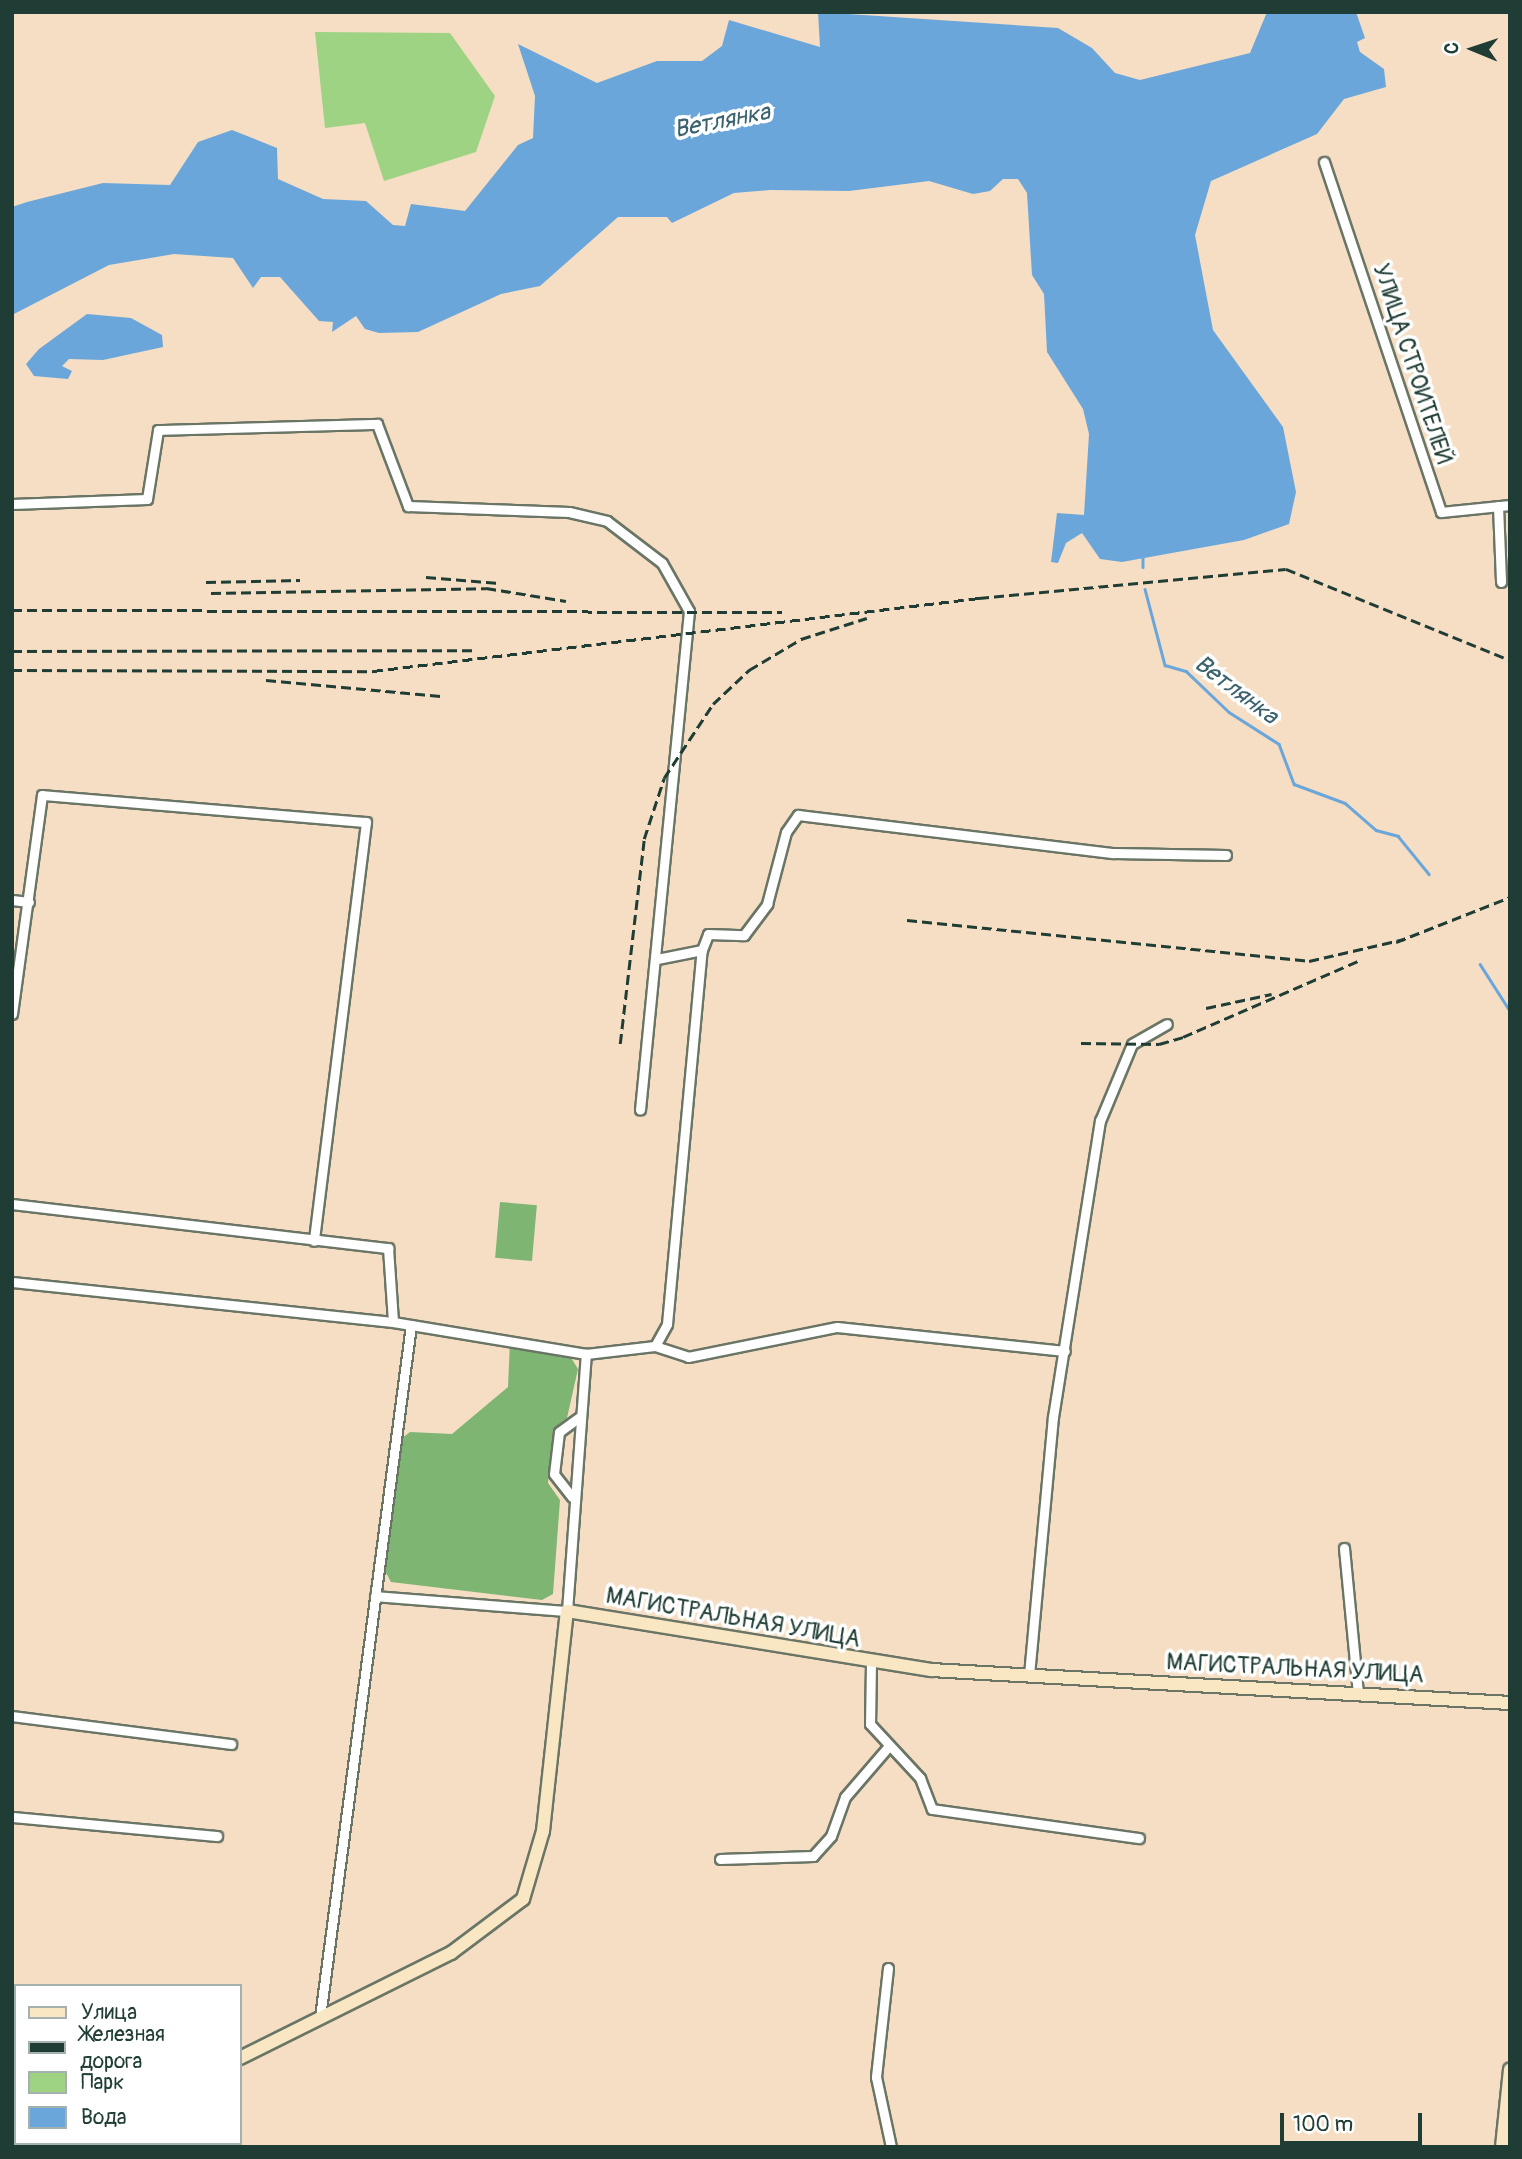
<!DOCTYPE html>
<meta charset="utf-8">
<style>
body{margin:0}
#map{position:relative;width:1522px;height:2159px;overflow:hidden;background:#f5dec3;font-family:Pangolin,sans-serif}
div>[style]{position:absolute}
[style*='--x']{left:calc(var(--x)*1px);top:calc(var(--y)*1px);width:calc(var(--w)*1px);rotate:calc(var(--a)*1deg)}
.green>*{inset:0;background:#9ed384}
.forest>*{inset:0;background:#7eb572;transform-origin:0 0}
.water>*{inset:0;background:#6ba6db}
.stream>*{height:2.5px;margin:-1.25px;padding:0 1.25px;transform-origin:1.25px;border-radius:1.25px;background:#6ba6db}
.roads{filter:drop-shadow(2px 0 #6a7566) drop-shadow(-2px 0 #6a7566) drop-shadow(0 2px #6a7566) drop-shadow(0 -2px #6a7566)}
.minor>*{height:9px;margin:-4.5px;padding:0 4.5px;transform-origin:4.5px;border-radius:4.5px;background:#fff}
.secondary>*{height:12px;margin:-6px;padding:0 6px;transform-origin:6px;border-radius:6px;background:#f9e7c3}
.rail>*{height:2.5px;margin-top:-1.25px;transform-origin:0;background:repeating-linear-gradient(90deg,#1f3d34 0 10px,transparent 0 15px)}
span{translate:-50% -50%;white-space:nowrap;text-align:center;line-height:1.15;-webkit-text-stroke:7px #fff;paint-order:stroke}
.street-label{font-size:23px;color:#1f3d34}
.water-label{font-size:24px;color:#3a626e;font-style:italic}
.frame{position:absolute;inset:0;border:14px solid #1f3d34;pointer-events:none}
.legend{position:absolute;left:14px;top:1984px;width:228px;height:161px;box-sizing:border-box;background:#fff;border:2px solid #a5b1ae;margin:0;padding:9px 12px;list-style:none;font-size:21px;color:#1f3d34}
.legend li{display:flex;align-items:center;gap:14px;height:35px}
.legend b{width:35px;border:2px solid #a5b1ae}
.north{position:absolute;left:1438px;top:14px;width:70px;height:70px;-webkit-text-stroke:5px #fff;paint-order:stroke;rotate:272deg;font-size:19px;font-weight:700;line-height:28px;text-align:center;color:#1f3d34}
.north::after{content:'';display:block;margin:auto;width:24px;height:32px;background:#1f3d34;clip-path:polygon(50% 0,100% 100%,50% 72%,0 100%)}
.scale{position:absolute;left:1280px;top:2113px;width:142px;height:32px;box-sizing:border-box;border:4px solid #1f3d34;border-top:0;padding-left:9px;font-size:21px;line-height:24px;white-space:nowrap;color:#1f3d34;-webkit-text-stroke:5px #fff;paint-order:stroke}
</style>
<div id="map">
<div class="green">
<i style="clip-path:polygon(315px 32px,450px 33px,495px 96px,476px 152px,384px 181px,365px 123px,325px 128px)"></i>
</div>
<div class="forest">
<i style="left:500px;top:1202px;width:37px;height:56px;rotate:5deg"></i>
<i style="clip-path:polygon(510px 1341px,570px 1356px,578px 1369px,567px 1418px,554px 1428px,548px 1483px,560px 1500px,553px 1594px,542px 1600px,391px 1582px,384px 1569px,401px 1439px,410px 1432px,452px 1434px,508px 1387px)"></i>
</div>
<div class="water">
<i style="clip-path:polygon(818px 12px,1058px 28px,1092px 48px,1115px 73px,1140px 80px,1250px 53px,1267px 12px,1356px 12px,1365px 38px,1357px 42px,1360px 52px,1384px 69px,1386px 87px,1344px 99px,1317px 134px,1211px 181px,1195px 235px,1213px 330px,1283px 427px,1296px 492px,1289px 524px,1244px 540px,1122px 562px,1100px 559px,1082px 533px,1066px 543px,1058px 563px,1051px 562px,1057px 513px,1084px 515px,1089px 434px,1083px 409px,1047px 352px,1044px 294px,1032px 275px,1027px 193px,1018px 179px,1003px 179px,990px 191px,973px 194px,929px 181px,849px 191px,770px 190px,734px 193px,672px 223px,667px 217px,618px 217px,540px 286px,501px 294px,418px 332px,379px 333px,365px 329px,356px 316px,332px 332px,333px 322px,319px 321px,280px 277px,261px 277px,253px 288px,233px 258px,174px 254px,109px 265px,12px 315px,12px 207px,27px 202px,103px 183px,170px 185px,198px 142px,232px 130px,277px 148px,278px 179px,323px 199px,366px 201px,393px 225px,405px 226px,411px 204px,465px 211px,518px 145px,533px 138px,535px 96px,518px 44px,597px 83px,657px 61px,702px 61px,722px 46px,729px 20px,820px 47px)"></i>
<i style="clip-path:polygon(87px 314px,131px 318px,162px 335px,163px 347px,103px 360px,69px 359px,62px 366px,72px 371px,68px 379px,34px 376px,26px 364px,39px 349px)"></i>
</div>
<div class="stream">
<i style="--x:1143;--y:556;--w:11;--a:90"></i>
<i style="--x:1145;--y:589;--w:79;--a:75.3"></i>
<i style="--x:1165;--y:665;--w:22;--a:16"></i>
<i style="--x:1186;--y:671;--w:59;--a:43.6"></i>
<i style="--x:1229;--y:712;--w:59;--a:32.6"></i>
<i style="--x:1279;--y:744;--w:43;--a:69.4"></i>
<i style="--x:1294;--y:784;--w:54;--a:20.4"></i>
<i style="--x:1345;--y:803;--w:41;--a:41.1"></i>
<i style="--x:1376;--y:830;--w:23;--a:15"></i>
<i style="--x:1398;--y:836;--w:49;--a:50.8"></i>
<i style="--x:1480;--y:964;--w:56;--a:57.4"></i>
</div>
<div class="roads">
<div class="minor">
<i style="--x:1324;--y:162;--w:369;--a:71.5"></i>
<i style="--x:1441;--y:512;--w:69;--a:-5.8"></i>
<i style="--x:12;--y:504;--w:135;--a:-2.1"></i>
<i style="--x:147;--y:499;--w:70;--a:-80.9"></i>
<i style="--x:158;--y:430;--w:219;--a:-1.6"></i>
<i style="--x:377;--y:424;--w:88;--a:69.3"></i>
<i style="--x:408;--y:506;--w:161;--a:2.1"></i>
<i style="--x:569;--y:512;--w:39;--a:13"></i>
<i style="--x:607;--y:521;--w:69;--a:37.4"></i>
<i style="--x:662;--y:563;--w:55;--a:60.6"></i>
<i style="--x:689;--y:611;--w:501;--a:95.61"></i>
<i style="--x:1498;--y:506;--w:76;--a:87.7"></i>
<i style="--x:12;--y:900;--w:17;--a:7"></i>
<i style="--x:657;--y:959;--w:46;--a:-11.3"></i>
<i style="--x:702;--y:950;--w:17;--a:-69"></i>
<i style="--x:708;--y:934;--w:36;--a:2"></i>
<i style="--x:744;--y:935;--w:39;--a:-53"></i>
<i style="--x:767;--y:904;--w:74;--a:-75.2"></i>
<i style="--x:786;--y:832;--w:21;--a:-55"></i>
<i style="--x:798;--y:815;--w:318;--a:6.9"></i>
<i style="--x:1114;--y:853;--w:112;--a:1"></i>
<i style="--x:12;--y:1014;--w:221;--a:-82.2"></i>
<i style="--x:42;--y:795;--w:325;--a:4.8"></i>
<i style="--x:366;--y:822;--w:422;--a:97.1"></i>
<i style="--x:12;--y:1204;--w:379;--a:6.7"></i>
<i style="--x:388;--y:1248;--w:74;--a:86.1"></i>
<i style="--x:393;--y:1322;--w:196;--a:9.4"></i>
<i style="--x:586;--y:1354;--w:69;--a:-6.6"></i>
<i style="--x:655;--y:1346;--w:25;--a:-61"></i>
<i style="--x:667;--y:1324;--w:376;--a:-84.7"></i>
<i style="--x:12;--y:1282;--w:383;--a:6"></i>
<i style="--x:655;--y:1346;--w:35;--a:18"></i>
<i style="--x:688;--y:1357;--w:152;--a:-11.4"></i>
<i style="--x:837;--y:1327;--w:229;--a:6"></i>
<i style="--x:572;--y:1497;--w:29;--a:-128"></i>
<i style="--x:554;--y:1474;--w:42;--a:-83.2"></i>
<i style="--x:559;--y:1432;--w:26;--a:-36"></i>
<i style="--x:1344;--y:1548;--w:146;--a:84.5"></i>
<i style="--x:375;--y:1596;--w:193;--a:4.5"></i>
<i style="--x:567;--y:1611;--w:258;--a:-85.8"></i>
<i style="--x:871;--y:1663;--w:61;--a:90.9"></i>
<i style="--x:870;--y:1724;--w:74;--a:47.2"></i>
<i style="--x:920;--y:1778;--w:33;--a:69"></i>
<i style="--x:932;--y:1809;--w:209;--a:8"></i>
<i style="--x:1029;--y:1675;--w:259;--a:-84.7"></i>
<i style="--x:1053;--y:1417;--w:300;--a:-81"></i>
<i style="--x:1100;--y:1121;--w:83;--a:-67.4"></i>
<i style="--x:1132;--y:1044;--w:40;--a:-29.7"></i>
<i style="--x:12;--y:1716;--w:221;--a:7.3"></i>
<i style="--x:12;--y:1817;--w:206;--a:5.3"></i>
<i style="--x:720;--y:1859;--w:93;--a:-1.8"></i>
<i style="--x:813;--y:1856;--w:27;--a:-48"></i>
<i style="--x:831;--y:1836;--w:41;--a:-70.3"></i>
<i style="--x:845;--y:1797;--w:66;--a:-49.3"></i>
<i style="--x:888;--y:1968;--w:110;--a:96.3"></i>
<i style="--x:876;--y:2077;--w:72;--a:77.9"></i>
<i style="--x:320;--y:2017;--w:698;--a:-82.51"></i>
</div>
<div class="secondary">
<i style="--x:240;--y:2058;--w:236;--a:-26.5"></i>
<i style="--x:451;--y:1953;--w:90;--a:-36.9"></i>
<i style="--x:523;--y:1899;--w:71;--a:-73.6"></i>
<i style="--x:543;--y:1831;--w:221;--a:-83.8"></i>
<i style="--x:567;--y:1611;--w:369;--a:9.2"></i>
<i style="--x:931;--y:1670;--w:580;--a:3.26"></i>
<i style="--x:66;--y:2147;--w:8;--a:-30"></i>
<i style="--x:1502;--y:2147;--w:78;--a:-84.1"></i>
</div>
</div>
<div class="rail">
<i style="--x:426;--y:577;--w:73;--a:4.7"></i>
<i style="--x:206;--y:582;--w:94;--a:-1.2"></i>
<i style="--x:211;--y:593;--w:275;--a:-1"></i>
<i style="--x:486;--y:588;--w:81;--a:9.2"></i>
<i style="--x:12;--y:610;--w:770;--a:0.15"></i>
<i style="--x:12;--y:651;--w:463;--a:-0.1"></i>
<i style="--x:12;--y:670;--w:361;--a:0.2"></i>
<i style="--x:373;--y:671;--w:610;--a:-6.87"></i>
<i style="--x:979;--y:598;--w:308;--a:-5.4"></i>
<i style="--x:1286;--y:569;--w:242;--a:22.1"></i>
<i style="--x:266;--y:680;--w:178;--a:5.2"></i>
<i style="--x:907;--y:920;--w:404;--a:5.8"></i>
<i style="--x:1309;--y:961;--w:98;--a:-13"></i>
<i style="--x:1396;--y:942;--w:123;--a:-21.5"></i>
<i style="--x:1206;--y:1008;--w:67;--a:-12"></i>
<i style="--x:1081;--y:1043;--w:78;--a:0.7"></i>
<i style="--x:1159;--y:1044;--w:25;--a:-16"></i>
<i style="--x:1183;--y:1037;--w:191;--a:-23.5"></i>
<i style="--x:620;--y:1044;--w:206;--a:-83.3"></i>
<i style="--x:644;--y:839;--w:64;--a:-71.8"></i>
<i style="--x:664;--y:778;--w:89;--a:-56.5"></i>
<i style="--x:713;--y:704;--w:50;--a:-43.4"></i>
<i style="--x:749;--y:670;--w:61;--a:-30.8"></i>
<i style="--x:801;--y:639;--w:69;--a:-17.7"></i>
</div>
<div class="street-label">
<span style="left:1412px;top:364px;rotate:72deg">УЛИЦА СТРОИТЕЛЕЙ</span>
<span style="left:733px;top:1618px;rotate:10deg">МАГИСТРАЛЬНАЯ УЛИЦА</span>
<span style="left:1295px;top:1669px;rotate:3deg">МАГИСТРАЛЬНАЯ УЛИЦА</span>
</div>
<div class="water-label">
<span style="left:722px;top:121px;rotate:-11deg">Ветлянка</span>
<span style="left:1236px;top:690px;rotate:37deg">Ветлянка</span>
</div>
<div class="frame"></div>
<ul class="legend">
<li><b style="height:9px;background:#f9e7c3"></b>Улица</li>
<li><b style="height:9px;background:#1f3d34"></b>Железная дорога</li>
<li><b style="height:19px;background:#9ed384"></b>Парк</li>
<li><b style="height:19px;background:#6ba6db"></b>Вода</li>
</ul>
<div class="north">С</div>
<div class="scale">100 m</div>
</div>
